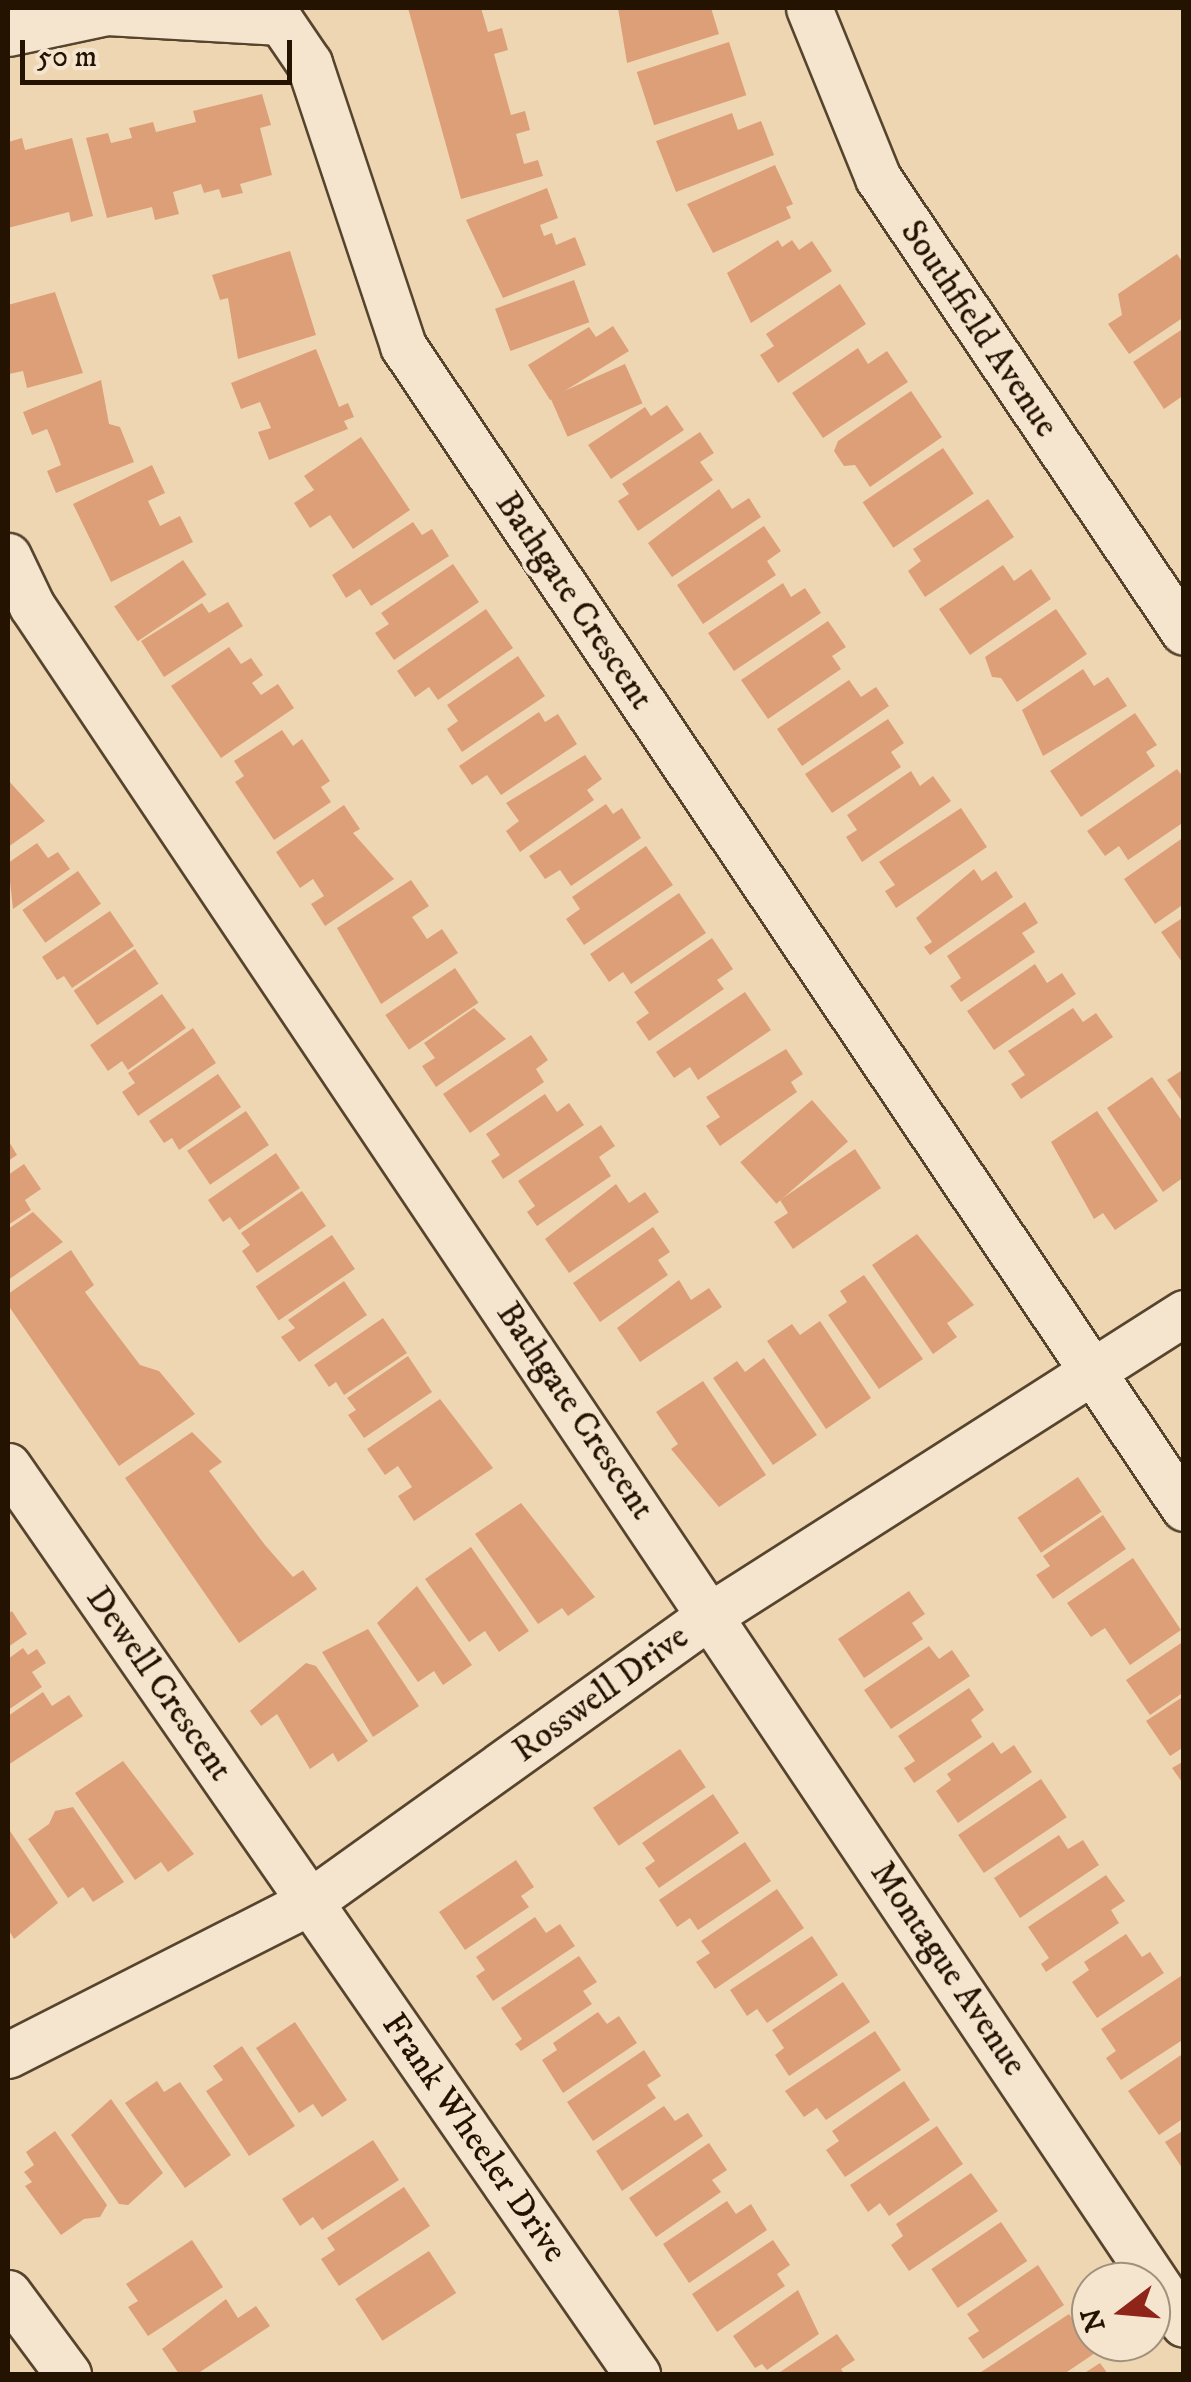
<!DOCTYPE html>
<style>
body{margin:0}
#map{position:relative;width:1191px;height:2382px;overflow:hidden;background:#efd6b3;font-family:"IM FELL DW Pica",serif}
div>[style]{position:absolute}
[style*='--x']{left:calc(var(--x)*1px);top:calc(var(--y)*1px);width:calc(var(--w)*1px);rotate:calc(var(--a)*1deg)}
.building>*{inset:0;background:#dd9f78;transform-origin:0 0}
.roads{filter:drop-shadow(2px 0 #56442d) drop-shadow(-2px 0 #56442d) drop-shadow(0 2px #56442d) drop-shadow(0 -2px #56442d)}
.minor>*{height:45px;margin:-22.5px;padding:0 22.5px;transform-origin:22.5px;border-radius:22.5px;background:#f5e4ce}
span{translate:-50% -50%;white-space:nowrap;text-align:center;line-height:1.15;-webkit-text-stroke:8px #f5e4ce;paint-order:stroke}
.street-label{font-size:35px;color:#231300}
.frame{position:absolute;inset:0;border:10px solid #231300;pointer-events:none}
.north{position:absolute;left:1071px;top:2262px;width:100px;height:100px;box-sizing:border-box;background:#f5e4ce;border:2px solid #a1907c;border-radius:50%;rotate:254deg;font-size:28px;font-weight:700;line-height:40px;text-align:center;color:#231300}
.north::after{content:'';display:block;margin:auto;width:35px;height:45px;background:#8f2418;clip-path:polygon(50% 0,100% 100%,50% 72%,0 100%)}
.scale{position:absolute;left:20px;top:40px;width:272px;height:45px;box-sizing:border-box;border:5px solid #231300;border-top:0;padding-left:12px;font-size:30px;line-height:35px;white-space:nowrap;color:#231300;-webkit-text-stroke:8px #f5e4ce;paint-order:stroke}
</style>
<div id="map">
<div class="building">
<i style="clip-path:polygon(408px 8px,481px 8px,488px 32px,502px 28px,508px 50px,494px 54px,511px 115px,525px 111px,530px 130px,516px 134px,524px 164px,538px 160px,543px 176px,461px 199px)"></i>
<i style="clip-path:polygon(618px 8px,711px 8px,719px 34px,627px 63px)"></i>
<i style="left:729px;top:42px;width:56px;height:97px;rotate:72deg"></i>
<i style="clip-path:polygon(262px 94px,271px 125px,260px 128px,272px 175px,240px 184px,243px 193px,222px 198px,219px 189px,204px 193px,201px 184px,173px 192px,179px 214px,155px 220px,152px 207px,107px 218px,86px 138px,108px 133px,111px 143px,132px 138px,129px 128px,153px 122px,156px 132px,196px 122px,193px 111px)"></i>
<i style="clip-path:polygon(732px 113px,738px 130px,761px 121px,774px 155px,676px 192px,656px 141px)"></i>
<i style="clip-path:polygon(22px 138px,25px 150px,72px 138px,93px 216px,71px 222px,69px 212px,8px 228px,8px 142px)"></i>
<i style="clip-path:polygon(775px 165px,793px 204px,786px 207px,791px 218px,713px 253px,687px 204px)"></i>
<i style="clip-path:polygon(547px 188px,558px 218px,540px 225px,544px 236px,552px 233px,556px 245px,575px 237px,586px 265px,503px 298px,466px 220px)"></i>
<i style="clip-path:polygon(778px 240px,782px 247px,792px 240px,799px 250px,812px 241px,832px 271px,751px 323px,727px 273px)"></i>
<i style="clip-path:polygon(290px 251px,316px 335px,238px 359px,228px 298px,220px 300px,212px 275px)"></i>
<i style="clip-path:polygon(1177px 254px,1184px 264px,1184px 317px,1129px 354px,1108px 324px,1122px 315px,1118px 294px)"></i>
<i style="left:574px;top:280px;width:45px;height:84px;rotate:70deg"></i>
<i style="clip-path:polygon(840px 284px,866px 324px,778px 383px,760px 355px,774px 346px,766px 334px)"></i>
<i style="clip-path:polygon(55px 292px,83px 373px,27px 388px,23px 371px,9px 374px,8px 369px,8px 305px)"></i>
<i style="clip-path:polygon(613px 326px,629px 351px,550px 400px,528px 365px,589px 327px,596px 337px)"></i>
<i style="clip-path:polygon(1184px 328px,1184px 395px,1164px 409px,1133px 362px)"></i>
<i style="clip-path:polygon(858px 348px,868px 364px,887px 351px,908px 382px,823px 438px,792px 393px)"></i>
<i style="clip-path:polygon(316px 349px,339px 407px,348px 403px,354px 417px,344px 421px,348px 429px,269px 460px,258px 432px,271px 428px,260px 402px,241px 409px,231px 383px)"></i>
<i style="left:625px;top:364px;width:43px;height:82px;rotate:66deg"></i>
<i style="clip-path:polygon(101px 380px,109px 424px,120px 427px,134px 462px,56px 493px,47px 471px,61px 465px,54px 446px,47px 429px,32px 435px,23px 412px)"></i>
<i style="clip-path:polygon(911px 391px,942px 437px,870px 487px,855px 465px,844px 466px,834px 451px,838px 441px)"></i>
<i style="clip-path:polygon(667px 405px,684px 430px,611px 479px,588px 445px,645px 407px,651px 416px)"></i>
<i style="clip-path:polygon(700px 432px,714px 453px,700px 462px,713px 480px,638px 531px,618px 501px,629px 494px,622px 484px)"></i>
<i style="clip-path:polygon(361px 437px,410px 510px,353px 549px,330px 515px,310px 528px,294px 503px,314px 490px,304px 476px)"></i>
<i style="left:943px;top:448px;width:55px;height:97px;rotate:56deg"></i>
<i style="clip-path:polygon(152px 465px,165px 493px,148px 501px,160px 526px,180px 516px,193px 542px,111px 582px,73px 504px)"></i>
<i style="clip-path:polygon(719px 489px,732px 509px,749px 498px,761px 517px,672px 577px,648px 543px)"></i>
<i style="clip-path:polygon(988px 499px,1014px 537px,925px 597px,908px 571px,921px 561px,913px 549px)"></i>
<i style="clip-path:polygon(413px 522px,422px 535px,432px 529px,449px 556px,371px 606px,360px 589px,346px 598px,332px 575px)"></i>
<i style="clip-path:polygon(764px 526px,781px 551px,767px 561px,776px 575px,703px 624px,677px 585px)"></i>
<i style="left:183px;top:560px;width:42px;height:83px;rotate:56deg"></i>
<i style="clip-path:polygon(453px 564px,479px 602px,394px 660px,375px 633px,389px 624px,381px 613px)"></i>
<i style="clip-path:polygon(1003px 565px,1014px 581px,1031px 569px,1051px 599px,970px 655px,939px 609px)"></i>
<i style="clip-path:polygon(783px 583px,791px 597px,805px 588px,821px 613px,734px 671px,708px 633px)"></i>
<i style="clip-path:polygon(228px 602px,243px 626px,164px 677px,141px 641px,202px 603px,209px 613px)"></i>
<i style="clip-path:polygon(486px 609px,513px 648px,438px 700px,429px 687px,415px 697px,397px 671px)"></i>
<i style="clip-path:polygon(1056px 609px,1087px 654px,1017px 702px,1001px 678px,992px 677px,985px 657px)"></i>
<i style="clip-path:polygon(828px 621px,846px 647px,832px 656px,841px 669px,768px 719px,741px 680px)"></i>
<i style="clip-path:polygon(229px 647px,241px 664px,251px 658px,263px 675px,252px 683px,261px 695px,278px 684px,294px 708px,221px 758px,171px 686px)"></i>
<i style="clip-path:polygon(518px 656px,545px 696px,462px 752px,447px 729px,458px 721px,447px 705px)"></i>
<i style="clip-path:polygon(1083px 669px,1094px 686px,1108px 677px,1127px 706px,1043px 756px,1022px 710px)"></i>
<i style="clip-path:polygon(849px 680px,861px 697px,876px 687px,889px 706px,802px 766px,777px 729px)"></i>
<i style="clip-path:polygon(539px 712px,545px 722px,558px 714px,577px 744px,501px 795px,487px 775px,472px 785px,459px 766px)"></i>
<i style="clip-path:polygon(1135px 713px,1157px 745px,1146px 752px,1155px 766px,1081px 817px,1050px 771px)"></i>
<i style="clip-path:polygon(888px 719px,904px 743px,891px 752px,901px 767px,832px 813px,805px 774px)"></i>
<i style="clip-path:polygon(282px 730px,293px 746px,302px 739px,330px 781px,321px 787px,331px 802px,274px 840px,235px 782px,244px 776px,234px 761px)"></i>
<i style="clip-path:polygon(585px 755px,602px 779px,587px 790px,594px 800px,520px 852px,506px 831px,519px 821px,506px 803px)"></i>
<i style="clip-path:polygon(1177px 769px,1184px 778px,1184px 822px,1128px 860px,1119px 846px,1105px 856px,1087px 831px)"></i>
<i style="clip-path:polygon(911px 771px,920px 786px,933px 776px,951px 801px,862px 862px,846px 837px,857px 830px,847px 815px)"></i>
<i style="clip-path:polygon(8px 780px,45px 821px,8px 847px)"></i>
<i style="clip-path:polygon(606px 804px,613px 814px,622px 808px,641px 838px,571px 886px,560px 870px,545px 879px,529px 856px)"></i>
<i style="clip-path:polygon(344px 805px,360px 829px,353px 833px,394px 879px,325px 926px,311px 904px,324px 896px,313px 879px,300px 888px,276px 852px)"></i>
<i style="clip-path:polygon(961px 808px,987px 847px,896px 908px,885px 891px,895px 885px,879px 862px)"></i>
<i style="clip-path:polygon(1184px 837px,1184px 904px,1155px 924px,1124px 879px)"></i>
<i style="clip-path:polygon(37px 843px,48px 858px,58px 852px,70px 869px,13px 909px,8px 863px)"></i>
<i style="clip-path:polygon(646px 846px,673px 885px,584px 945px,566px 919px,580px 909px,572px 897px)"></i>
<i style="clip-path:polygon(974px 869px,982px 881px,996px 871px,1013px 897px,930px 955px,924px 947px,932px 942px,916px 918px)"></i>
<i style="left:78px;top:871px;width:40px;height:68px;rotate:55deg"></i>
<i style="clip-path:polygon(411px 880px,429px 906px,412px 917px,419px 927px,427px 939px,442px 929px,458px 953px,381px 1004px,337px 928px)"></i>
<i style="clip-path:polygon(679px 893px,706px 933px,631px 984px,623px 972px,609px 982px,590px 954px)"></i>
<i style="clip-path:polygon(1025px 902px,1038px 923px,1022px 933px,1035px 952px,961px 1002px,950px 986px,961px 978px,947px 956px)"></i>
<i style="clip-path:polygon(110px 911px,134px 946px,72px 988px,64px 976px,57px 980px,42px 957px)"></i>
<i style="clip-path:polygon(1184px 917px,1184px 965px,1161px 932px)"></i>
<i style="clip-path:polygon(712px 938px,733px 969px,717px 980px,724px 989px,649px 1041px,636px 1022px,649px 1013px,634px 992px)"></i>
<i style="left:135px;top:949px;width:42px;height:74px;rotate:56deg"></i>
<i style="clip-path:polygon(1035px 964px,1047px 983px,1062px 973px,1076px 994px,994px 1050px,967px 1011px)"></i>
<i style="left:455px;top:968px;width:42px;height:84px;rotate:56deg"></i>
<i style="clip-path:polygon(745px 992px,771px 1030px,698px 1080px,690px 1067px,674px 1078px,656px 1052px)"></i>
<i style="clip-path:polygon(162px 994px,186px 1028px,128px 1070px,122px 1061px,108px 1071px,90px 1045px)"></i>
<i style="clip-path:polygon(474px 1008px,506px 1039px,436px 1087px,422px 1066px,435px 1058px,424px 1043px)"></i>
<i style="clip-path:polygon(1073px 1008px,1083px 1022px,1096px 1013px,1113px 1037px,1021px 1099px,1011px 1084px,1025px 1075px,1008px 1051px)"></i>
<i style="clip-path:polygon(193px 1028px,216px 1063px,138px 1116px,122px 1092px,135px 1083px,128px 1073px)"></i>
<i style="clip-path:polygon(531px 1035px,548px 1060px,536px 1069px,544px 1082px,470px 1133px,443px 1094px)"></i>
<i style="clip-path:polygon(786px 1049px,803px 1074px,791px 1082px,797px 1092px,720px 1146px,706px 1126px,720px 1117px,706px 1097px)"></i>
<i style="clip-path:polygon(1184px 1069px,1184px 1104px,1167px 1080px)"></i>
<i style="clip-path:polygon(218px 1074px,241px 1107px,179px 1150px,172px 1138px,164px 1143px,149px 1121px)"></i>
<i style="clip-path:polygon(1152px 1077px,1184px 1124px,1184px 1177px,1163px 1192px,1107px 1108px)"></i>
<i style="clip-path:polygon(545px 1094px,557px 1112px,569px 1103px,584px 1125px,503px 1179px,491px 1161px,500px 1155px,486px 1134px)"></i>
<i style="left:812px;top:1100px;width:55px;height:95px;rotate:49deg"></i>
<i style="left:246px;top:1111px;width:41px;height:71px;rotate:56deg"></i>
<i style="clip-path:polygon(1097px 1111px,1158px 1201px,1115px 1230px,1103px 1213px,1094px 1219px,1051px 1142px)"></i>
<i style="clip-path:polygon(601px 1125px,615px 1146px,599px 1157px,611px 1176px,537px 1226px,527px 1212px,535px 1206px,518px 1181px)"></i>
<i style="clip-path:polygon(8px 1140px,17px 1155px,8px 1161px)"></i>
<i style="clip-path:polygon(855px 1149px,881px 1188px,793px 1249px,774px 1222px,788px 1213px,780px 1200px)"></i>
<i style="clip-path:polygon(276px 1153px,300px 1188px,239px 1230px,230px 1217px,223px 1222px,208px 1200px)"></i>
<i style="clip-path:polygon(24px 1164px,41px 1189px,25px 1200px,31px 1210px,8px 1225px,8px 1175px)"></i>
<i style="clip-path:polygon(616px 1184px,629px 1203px,645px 1192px,659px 1212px,569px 1273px,545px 1239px)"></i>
<i style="clip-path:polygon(302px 1191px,326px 1226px,257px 1273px,242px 1251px,250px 1245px,241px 1233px)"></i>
<i style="clip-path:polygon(33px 1212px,63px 1242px,8px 1280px,8px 1229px)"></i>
<i style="clip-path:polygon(653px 1227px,670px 1252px,658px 1260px,668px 1275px,600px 1322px,573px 1283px)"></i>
<i style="clip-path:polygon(917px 1234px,974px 1305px,947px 1323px,957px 1337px,933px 1354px,872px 1265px)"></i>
<i style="left:332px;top:1235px;width:41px;height:92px;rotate:56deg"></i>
<i style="clip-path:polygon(71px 1250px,94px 1285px,85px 1292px,99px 1311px,140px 1365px,159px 1371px,195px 1414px,119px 1466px,8px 1305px,8px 1294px)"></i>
<i style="clip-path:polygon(864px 1275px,923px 1359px,879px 1389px,828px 1315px,847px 1302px,840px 1291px)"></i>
<i style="clip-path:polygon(679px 1280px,691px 1300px,709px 1288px,722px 1307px,640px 1362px,617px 1328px)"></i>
<i style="clip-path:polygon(344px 1281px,367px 1315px,299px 1362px,281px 1337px,295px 1328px,288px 1320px)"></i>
<i style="clip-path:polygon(383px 1318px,407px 1353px,344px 1395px,336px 1382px,329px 1387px,314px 1365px)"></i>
<i style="clip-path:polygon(820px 1321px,871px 1398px,826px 1429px,767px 1341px,792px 1324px,800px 1335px)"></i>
<i style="clip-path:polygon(408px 1356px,432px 1392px,364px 1438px,348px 1415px,356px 1410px,347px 1398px)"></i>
<i style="clip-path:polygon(764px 1358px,817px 1435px,773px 1465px,713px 1378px,737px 1361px,745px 1372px)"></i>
<i style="clip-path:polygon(703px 1381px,766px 1475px,719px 1507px,671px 1449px,678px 1444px,656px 1412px)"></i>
<i style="clip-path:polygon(440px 1399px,493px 1468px,414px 1521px,398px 1496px,412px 1487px,398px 1466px,385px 1475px,367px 1449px)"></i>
<i style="clip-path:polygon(192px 1432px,222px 1462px,209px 1471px,265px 1545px,293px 1577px,303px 1570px,317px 1589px,239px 1643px,125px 1478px)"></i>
<i style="left:1078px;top:1477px;width:42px;height:73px;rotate:56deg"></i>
<i style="clip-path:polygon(521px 1503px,595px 1597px,568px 1616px,562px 1608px,538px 1624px,475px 1534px)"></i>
<i style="clip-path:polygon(1103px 1515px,1126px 1549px,1053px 1599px,1036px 1575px,1050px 1566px,1043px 1556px)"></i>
<i style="clip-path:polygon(471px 1547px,529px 1631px,499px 1652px,485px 1631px,469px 1642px,425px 1579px)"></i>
<i style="clip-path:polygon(1133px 1558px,1181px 1630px,1130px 1665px,1105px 1628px,1091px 1637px,1067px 1603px)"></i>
<i style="clip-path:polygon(417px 1586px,472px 1665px,443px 1685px,434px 1671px,418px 1682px,377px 1623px)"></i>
<i style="clip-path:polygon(909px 1591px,925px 1614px,912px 1623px,923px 1639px,864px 1678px,838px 1639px)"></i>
<i style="clip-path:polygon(12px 1611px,27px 1634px,8px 1647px,8px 1614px)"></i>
<i style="clip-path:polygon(368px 1629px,419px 1706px,373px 1737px,322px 1652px)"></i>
<i style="clip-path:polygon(1184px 1641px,1184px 1692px,1150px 1715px,1126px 1680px)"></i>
<i style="clip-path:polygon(929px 1646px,939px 1659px,952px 1650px,970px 1676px,891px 1729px,864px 1690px)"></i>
<i style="clip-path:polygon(23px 1648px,28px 1655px,37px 1649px,46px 1663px,32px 1672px,42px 1687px,8px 1710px,8px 1659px)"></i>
<i style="clip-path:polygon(306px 1663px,316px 1666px,368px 1741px,338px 1762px,333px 1753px,310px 1769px,277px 1714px,261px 1726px,250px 1711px)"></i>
<i style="clip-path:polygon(969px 1688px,984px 1710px,971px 1720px,982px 1737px,914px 1783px,904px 1768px,915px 1761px,898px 1736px)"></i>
<i style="clip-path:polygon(43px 1692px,52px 1706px,69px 1695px,83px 1716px,8px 1765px,8px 1716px)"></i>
<i style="clip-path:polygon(1184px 1696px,1184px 1747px,1170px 1756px,1146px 1721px)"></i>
<i style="clip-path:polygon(993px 1742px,1001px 1754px,1014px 1745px,1032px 1772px,958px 1823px,936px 1791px,951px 1780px,947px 1774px)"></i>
<i style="left:680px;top:1749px;width:46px;height:105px;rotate:56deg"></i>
<i style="clip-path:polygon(123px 1761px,194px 1854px,168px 1872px,161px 1862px,135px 1880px,75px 1793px)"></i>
<i style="clip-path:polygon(1184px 1761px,1184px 1785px,1172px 1768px)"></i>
<i style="left:1041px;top:1779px;width:46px;height:100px;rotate:56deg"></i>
<i style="clip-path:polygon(713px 1794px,739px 1833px,659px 1888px,645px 1868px,655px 1861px,642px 1843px)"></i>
<i style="clip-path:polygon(73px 1807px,124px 1882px,93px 1902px,83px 1887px,68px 1898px,28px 1839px,49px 1824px,55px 1811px)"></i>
<i style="clip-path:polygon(8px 1828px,58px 1903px,14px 1939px,8px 1929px)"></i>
<i style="clip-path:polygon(1059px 1835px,1068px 1849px,1083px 1840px,1099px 1865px,1020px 1918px,994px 1878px)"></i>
<i style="clip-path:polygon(745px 1842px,771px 1881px,698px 1930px,690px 1918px,677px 1927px,659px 1900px)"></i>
<i style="clip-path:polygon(516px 1860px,534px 1887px,521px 1896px,529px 1907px,465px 1950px,439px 1912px)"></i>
<i style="clip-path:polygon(1106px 1875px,1125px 1901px,1111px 1910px,1119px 1923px,1046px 1972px,1041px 1964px,1049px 1958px,1028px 1927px)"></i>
<i style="clip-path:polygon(777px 1889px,804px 1928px,715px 1989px,696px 1962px,710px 1953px,701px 1941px)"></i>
<i style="clip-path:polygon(535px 1917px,546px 1933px,560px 1924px,575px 1946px,493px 2001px,476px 1976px,485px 1970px,476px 1957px)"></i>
<i style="clip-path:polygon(1126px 1934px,1142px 1957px,1150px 1952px,1164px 1973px,1097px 2018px,1072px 1982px,1089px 1970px,1084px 1962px)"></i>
<i style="clip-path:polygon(812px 1936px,838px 1975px,767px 2023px,757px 2009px,747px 2016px,730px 1990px)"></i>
<i style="clip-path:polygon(579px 1956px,597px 1982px,583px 1991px,592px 2004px,521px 2051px,515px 2044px,522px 2039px,501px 2008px)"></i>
<i style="clip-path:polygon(1184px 1974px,1184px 2039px,1121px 2080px,1106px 2058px,1116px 2051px,1101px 2029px)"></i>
<i style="clip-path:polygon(843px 1982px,870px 2022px,789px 2076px,775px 2055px,784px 2048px,772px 2030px)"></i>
<i style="clip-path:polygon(598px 2012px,607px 2024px,619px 2016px,637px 2043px,563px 2093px,542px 2060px,557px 2050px,553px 2043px)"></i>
<i style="clip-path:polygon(295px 2022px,347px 2100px,322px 2117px,313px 2104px,299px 2113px,256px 2048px)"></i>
<i style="clip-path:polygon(875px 2031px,901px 2070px,826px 2120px,817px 2108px,804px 2117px,785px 2091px)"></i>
<i style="clip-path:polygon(242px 2046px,295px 2126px,249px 2156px,206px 2091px,223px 2080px,213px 2066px)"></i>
<i style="clip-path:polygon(644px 2050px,661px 2076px,647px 2085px,656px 2098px,593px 2141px,567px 2102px)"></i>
<i style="clip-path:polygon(1184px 2053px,1184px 2118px,1159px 2135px,1128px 2091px)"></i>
<i style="clip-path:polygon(157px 2081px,164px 2092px,180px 2082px,231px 2155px,185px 2188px,125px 2103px)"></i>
<i style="clip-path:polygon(904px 2081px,930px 2120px,845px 2177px,826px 2150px,839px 2141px,832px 2131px)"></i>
<i style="clip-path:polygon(111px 2099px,163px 2173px,128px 2205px,119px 2204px,71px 2135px)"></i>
<i style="clip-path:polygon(664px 2106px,675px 2121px,688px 2113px,703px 2136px,622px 2191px,596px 2151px)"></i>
<i style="clip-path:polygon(937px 2126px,963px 2164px,889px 2216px,880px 2203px,868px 2212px,850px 2185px)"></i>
<i style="clip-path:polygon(1184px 2130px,1184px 2171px,1165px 2142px)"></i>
<i style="clip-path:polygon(55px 2131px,107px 2205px,100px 2217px,84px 2219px,61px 2235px,25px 2186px,32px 2182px,24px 2172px,34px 2165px,26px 2152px)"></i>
<i style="clip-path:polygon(373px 2140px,399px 2180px,322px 2230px,313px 2217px,300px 2226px,282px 2199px)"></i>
<i style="clip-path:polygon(709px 2143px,727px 2170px,712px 2180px,721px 2192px,656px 2237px,629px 2198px)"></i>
<i style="clip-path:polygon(971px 2173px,998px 2211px,909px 2271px,891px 2245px,903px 2236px,896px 2224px)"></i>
<i style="clip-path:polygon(404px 2187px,430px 2226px,339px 2286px,321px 2259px,335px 2250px,327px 2238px)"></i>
<i style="clip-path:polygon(727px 2201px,736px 2214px,751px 2204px,767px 2230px,689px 2283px,663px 2244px)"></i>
<i style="left:1001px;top:2222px;width:47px;height:84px;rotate:56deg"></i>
<i style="clip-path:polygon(192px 2240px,223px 2287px,148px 2336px,128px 2307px,138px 2301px,126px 2284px)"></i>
<i style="clip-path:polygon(773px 2240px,790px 2265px,777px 2274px,785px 2286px,717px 2332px,692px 2294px)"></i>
<i style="left:429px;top:2251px;width:50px;height:88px;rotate:57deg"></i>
<i style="clip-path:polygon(1038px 2265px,1064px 2305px,983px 2359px,968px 2338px,979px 2331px,967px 2314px)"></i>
<i style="clip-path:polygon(798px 2290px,819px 2334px,767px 2370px,762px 2364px,755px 2368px,733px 2336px)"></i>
<i style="clip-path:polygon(226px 2299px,238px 2318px,256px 2306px,270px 2326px,197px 2374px,179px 2374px,162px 2349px)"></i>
<i style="clip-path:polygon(1069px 2314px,1095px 2353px,1064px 2374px,978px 2374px)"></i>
<i style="clip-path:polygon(837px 2334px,855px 2360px,841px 2369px,844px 2374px,777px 2374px)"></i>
<i style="clip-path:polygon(1100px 2363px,1108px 2374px,1083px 2374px)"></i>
</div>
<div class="roads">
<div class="minor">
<i style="--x:809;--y:8;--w:183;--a:67.9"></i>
<i style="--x:878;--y:178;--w:547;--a:56.02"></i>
<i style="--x:8;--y:33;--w:101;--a:-12"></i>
<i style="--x:107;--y:12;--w:174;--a:3.3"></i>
<i style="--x:281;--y:22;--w:50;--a:55.7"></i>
<i style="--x:309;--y:63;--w:298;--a:71.6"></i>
<i style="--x:403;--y:346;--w:1400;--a:56.09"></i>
<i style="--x:8;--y:556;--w:55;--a:64.4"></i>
<i style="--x:32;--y:606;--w:2068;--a:56.16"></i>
<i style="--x:8;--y:1466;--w:1105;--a:55.29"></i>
<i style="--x:8;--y:2055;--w:340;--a:-26.9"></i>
<i style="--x:311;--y:1901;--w:493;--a:-35.6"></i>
<i style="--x:712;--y:1614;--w:560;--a:-32.53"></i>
<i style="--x:8;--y:2293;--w:101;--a:53.5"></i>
</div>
</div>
<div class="street-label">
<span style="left:979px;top:329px;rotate:56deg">Southfield Avenue</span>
<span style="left:574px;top:601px;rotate:56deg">Bathgate Crescent</span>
<span style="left:575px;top:1411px;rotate:56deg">Bathgate Crescent</span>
<span style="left:159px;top:1684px;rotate:55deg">Dewell Crescent</span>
<span style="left:601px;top:1694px;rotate:-36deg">Rosswell Drive</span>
<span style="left:948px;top:1969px;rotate:56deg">Montague Avenue</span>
<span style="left:474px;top:2138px;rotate:55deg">Frank Wheeler Drive</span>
</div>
<div class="frame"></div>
<div class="north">N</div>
<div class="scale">50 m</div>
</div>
